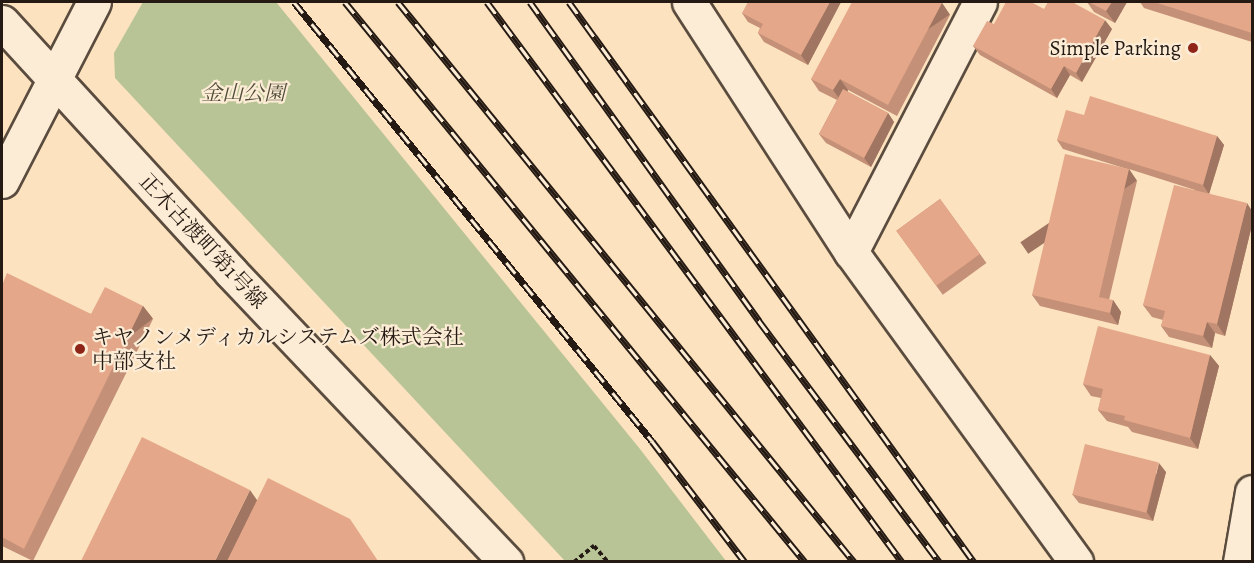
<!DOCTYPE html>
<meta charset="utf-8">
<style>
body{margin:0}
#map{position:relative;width:1254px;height:563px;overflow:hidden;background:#fce2be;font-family:Alegreya,"Noto Serif JP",serif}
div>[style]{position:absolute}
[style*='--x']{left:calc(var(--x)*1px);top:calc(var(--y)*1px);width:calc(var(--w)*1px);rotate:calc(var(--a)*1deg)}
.green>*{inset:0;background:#b8c496}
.path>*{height:4px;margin-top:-2px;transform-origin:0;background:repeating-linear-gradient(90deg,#241a13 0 4.5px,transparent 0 7.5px)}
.roads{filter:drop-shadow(2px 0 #5a4c3e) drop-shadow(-2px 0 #5a4c3e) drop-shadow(0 2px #5a4c3e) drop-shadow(0 -2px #5a4c3e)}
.minor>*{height:33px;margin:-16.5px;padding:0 16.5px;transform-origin:16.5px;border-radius:16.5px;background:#fdecd5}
.tertiary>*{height:33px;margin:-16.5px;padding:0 16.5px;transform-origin:16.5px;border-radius:16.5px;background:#fdecd5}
.rail>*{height:7px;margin-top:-3.5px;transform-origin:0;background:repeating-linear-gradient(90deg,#fdecd5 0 14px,#241a13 0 28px);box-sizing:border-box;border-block:2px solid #241a13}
.wall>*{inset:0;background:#c49077;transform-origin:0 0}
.shaded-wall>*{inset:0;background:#a07561;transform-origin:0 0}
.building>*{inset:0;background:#e4a78a;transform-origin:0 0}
.dots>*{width:16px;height:16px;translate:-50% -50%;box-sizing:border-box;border:3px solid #fdecd5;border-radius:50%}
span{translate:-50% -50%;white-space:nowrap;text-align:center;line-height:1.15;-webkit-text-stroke:4.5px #fdecd5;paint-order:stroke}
.poi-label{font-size:21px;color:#241a13}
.right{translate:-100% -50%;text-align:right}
.left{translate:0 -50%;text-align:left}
.park-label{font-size:21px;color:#504d3a;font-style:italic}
.street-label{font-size:21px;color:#241a13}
.frame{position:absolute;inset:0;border:3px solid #241a13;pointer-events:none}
</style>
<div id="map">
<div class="green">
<i style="clip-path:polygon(143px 2px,276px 2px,640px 449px,726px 561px,565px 561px,115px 78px,114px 53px)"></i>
</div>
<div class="path">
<i style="--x:574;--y:562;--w:26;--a:-39"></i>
<i style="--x:594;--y:546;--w:21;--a:49"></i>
</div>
<div class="roads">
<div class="minor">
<i style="--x:689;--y:2;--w:298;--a:57.1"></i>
<i style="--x:851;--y:252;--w:383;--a:54"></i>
<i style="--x:2;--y:22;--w:339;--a:47.5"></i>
<i style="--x:231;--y:272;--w:400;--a:46.5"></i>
<i style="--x:851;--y:252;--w:281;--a:-62.7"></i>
</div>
<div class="tertiary">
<i style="--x:2;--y:181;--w:201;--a:-62.8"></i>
<i style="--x:1240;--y:562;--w:71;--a:-80.3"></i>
</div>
</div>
<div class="rail">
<i style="--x:294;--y:2;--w:566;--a:50.8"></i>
<i style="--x:652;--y:441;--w:153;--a:52.5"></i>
<i style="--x:345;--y:2;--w:725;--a:50.6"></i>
<i style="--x:398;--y:2;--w:722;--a:50.84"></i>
<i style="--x:487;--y:2;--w:697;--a:53.46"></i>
<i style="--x:530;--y:2;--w:393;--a:54.3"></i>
<i style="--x:759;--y:321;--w:301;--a:53.2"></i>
<i style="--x:569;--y:2;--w:691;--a:54.13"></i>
</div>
<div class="wall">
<i style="clip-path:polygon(841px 2px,808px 65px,764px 42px,758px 33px,760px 28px,748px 22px,742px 13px)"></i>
<i style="clip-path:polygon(1087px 2px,1127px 2px,1115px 23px,1094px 12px)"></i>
<i style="clip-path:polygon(1140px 2px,1252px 2px,1252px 42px,1144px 8px)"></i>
<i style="clip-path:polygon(942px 3px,950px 15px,897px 116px,848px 90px,848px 92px,888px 113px,894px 122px,871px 167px,826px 143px,819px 134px,837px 100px,819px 91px,811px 79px)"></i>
<i style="clip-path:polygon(1044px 9px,1112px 29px,1082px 82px,1070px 75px,1057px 98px,980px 55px,973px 46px,994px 24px)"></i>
<i style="clip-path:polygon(1084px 115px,1217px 136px,1224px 145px,1209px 194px,1252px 211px,1252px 225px,1225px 336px,1215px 333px,1212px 348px,1169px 337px,1161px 326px,1163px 320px,1152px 317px,1143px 305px,1195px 190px,1129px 169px,1137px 181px,1109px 300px,1113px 300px,1121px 312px,1118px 325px,1040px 306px,1032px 295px,1127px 169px,1063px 149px,1057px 140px)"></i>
<i style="left:940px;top:199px;width:79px;height:54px;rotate:54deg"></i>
<i style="clip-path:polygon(2px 285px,91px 314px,143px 306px,153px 319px,33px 561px,2px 546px)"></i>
<i style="clip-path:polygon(1210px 355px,1219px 366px,1198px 449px,1132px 432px,1128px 427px,1107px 421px,1098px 410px,1101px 398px,1091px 396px,1083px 384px)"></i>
<i style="clip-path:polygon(1166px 472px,1153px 521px,1079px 503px,1072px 494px)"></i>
</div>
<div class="shaded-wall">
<i style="clip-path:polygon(830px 2px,841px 2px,808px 65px,801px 55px)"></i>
<i style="clip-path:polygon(1112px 2px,1127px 2px,1115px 23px,1106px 11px)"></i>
<i style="left:942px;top:3px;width:14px;height:115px;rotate:56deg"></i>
<i style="clip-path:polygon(1105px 20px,1112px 29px,1082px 82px,1076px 73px)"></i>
<i style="clip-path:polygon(1064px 66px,1070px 75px,1057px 98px,1051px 89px)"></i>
<i style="clip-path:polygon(840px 79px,848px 90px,842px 102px,833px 90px)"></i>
<i style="clip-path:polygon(888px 113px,894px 122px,871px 167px,864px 158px)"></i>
<i style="clip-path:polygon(1217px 136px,1224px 145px,1209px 194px,1203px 185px)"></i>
<i style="left:1129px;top:169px;width:14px;height:131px;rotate:56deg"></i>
<i style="clip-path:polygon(1247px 203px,1252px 211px,1252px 225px,1225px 336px,1217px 324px)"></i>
<i style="clip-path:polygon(1113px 300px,1121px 312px,1118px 325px,1110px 313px)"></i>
<i style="left:143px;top:306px;width:16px;height:271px;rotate:52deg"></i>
<i style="clip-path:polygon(1207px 322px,1215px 333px,1212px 348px,1203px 336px)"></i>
<i style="clip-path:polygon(1210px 355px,1219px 366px,1198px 449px,1190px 438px)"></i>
<i style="clip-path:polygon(1159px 463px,1166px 472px,1153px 521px,1147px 512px)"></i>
<i style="clip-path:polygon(250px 490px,259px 503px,230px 561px,215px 561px)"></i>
</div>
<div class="building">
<i style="clip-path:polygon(748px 2px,830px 2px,801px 55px,758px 33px,763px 24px,742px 13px)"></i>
<i style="clip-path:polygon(852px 2px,939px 2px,942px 3px,888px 105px,840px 79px,833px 90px,811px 79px)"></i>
<i style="clip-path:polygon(1006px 2px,1031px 2px,1044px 9px,1048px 2px,1072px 2px,1105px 20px,1076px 73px,1064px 66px,1051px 89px,973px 46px,987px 21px,994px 24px)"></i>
<i style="clip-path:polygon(1089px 2px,1112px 2px,1106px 11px)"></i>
<i style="clip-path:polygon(1154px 2px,1252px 2px,1252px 33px)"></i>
<i style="left:843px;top:89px;width:51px;height:51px;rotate:28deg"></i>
<i style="clip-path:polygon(1090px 96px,1217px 136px,1203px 185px,1057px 140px,1066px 110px,1084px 115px)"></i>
<i style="clip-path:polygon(1065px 154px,1129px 169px,1099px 297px,1113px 300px,1110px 313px,1032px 295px)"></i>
<i style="clip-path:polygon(1174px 185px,1247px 203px,1217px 324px,1207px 322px,1203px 336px,1161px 326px,1165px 311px,1143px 305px)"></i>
<i style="left:940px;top:199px;width:68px;height:54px;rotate:54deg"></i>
<i style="clip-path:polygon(7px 273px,91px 314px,105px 287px,143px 306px,24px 549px,2px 537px,2px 285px)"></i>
<i style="clip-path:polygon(1098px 326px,1210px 355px,1190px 438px,1124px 420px,1125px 416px,1098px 410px,1103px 389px,1083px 384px)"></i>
<i style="clip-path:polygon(142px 437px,250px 490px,215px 561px,81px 561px)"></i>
<i style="left:1085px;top:444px;width:76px;height:52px;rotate:14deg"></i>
<i style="clip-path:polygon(268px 478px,350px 519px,378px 561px,227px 561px)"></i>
</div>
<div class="dots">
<i style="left:1193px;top:48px;background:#8f2418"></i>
<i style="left:80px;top:349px;background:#8f2418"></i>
</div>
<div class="poi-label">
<span class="right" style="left:1181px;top:48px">Simple Parking</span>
<span class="left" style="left:92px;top:349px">キヤノンメディカルシステムズ株式会社<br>中部支社</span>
</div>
<div class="park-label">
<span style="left:243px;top:93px">金山公園</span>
</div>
<div class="street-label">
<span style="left:203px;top:241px;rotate:47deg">正木古渡町第1号線</span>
</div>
<div class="frame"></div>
</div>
